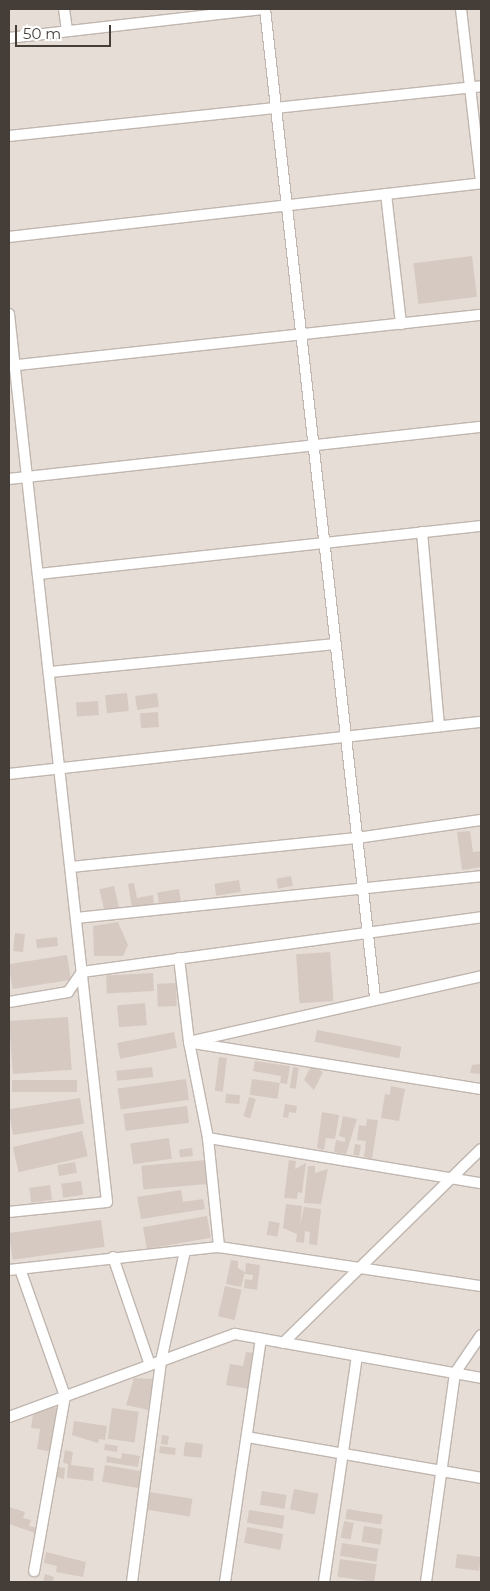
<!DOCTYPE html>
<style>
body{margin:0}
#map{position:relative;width:490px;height:1591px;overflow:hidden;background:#f2ede8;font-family:Montserrat,sans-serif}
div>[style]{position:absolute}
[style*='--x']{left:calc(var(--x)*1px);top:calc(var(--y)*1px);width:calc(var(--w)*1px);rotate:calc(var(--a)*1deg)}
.residential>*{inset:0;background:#e6ddd7;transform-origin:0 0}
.building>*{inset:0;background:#d6c9c2;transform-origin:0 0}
.roads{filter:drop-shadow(1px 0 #c0b6af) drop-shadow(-1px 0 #c0b6af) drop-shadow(0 1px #c0b6af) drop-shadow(0 -1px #c0b6af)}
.minor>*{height:10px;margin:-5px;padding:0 5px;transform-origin:5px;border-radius:5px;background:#fff}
span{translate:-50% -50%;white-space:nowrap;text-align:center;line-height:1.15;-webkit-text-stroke:4px #fff;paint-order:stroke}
.frame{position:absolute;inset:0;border:10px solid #453d38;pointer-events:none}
.scale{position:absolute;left:15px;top:25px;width:96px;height:22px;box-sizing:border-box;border:2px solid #453d38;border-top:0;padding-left:6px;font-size:15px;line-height:18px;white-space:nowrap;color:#453d38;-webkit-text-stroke:4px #fff;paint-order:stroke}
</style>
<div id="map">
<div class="residential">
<i style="left:9px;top:9px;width:472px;height:1573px"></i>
</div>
<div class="building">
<i style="left:472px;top:256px;width:41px;height:59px;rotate:83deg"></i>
<i style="left:127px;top:693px;width:18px;height:22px;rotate:84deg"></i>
<i style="left:157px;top:693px;width:14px;height:22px;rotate:82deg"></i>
<i style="left:98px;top:701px;width:14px;height:22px;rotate:86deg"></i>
<i style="left:158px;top:712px;width:15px;height:18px;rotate:86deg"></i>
<i style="clip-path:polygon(470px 831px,473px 852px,481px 851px,481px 867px,462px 870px,457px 832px)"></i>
<i style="left:291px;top:876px;width:10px;height:15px;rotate:79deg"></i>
<i style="left:239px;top:880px;width:12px;height:25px;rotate:81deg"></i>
<i style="clip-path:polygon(134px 883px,137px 898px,153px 895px,154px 904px,132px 908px,128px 884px)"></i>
<i style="left:114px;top:886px;width:23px;height:15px;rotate:77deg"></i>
<i style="left:179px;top:889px;width:12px;height:22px;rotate:81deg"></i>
<i style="clip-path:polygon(118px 922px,128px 945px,123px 956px,94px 956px,93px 926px)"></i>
<i style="left:15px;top:933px;width:10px;height:18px;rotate:6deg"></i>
<i style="left:57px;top:937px;width:9px;height:21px;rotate:84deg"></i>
<i style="left:330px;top:952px;width:49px;height:34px;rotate:86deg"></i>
<i style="left:67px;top:955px;width:25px;height:59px;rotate:81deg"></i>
<i style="left:153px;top:973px;width:18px;height:47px;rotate:87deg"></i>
<i style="left:176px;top:983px;width:23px;height:19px;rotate:88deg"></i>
<i style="left:145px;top:1003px;width:22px;height:28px;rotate:85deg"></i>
<i style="left:68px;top:1017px;width:53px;height:59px;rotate:86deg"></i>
<i style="left:317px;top:1030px;width:86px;height:12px;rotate:11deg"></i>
<i style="left:174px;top:1032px;width:16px;height:58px;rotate:79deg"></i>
<i style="left:219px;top:1057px;width:8px;height:34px;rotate:7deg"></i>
<i style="clip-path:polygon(255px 1061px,290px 1066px,287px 1084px,280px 1083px,281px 1076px,253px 1071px)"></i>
<i style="clip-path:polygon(481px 1064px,481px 1074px,470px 1073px,472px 1065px)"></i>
<i style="clip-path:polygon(311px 1066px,323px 1072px,314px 1090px,304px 1080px)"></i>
<i style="left:152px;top:1067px;width:10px;height:36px;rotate:84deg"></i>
<i style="left:293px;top:1067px;width:6px;height:21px;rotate:9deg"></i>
<i style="left:186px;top:1079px;width:21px;height:69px;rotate:82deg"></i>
<i style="left:252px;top:1079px;width:28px;height:16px;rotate:8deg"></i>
<i style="left:77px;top:1080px;width:12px;height:65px;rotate:90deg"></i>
<i style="clip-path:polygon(391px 1086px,405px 1089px,399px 1121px,381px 1118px,385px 1094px,390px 1095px)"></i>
<i style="left:226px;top:1094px;width:14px;height:9px;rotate:4deg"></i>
<i style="left:249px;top:1097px;width:7px;height:20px;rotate:16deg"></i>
<i style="left:80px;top:1098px;width:26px;height:72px;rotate:81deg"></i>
<i style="clip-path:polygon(285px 1104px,297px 1106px,296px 1113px,289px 1112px,288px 1118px,283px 1117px)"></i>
<i style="left:187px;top:1106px;width:17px;height:64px;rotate:83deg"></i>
<i style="clip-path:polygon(322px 1112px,339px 1115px,335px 1139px,326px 1138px,324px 1150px,317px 1148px)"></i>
<i style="clip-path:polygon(343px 1116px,357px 1119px,346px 1154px,334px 1152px,336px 1140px,345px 1142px,345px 1138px,339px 1136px)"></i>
<i style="clip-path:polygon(367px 1119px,378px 1120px,372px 1159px,364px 1157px,366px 1141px,357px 1140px,359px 1125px,366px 1126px)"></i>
<i style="left:82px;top:1131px;width:26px;height:71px;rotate:77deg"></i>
<i style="left:169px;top:1138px;width:21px;height:39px;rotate:82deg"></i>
<i style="left:355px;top:1144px;width:6px;height:11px;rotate:9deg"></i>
<i style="left:192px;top:1148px;width:8px;height:13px;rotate:83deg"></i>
<i style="left:206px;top:1160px;width:24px;height:65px;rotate:85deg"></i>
<i style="clip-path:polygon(289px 1160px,296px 1161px,295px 1169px,306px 1163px,302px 1193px,298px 1192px,297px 1199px,284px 1198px)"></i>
<i style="left:75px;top:1162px;width:11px;height:18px;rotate:80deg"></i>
<i style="clip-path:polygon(308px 1166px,315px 1166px,315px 1173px,328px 1169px,321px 1204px,304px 1203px)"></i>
<i style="left:81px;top:1181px;width:14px;height:20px;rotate:82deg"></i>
<i style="left:50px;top:1185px;width:15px;height:21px;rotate:82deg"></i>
<i style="clip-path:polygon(181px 1190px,183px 1202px,203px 1199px,205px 1209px,141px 1219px,137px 1197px)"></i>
<i style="clip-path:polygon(286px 1204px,302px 1206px,300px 1225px,304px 1207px,321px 1209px,317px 1245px,309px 1244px,310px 1232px,305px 1231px,304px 1243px,296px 1242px,297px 1234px,283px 1228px)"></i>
<i style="left:207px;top:1216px;width:22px;height:65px;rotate:80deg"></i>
<i style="left:101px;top:1220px;width:27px;height:93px;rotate:82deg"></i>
<i style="left:269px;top:1221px;width:11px;height:14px;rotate:10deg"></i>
<i style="clip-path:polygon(231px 1260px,238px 1261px,238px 1268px,245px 1272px,241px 1287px,226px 1284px)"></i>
<i style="clip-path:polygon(246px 1263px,260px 1265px,257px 1290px,244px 1288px,245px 1279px,252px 1280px,253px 1275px,245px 1274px)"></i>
<i style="left:225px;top:1286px;width:17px;height:31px;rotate:13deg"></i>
<i style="clip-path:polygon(246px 1352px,255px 1353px,249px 1389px,226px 1385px,230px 1364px,243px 1366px)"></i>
<i style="clip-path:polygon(134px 1378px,154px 1379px,148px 1410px,126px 1405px)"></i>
<i style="clip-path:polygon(51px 1407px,59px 1408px,52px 1452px,37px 1449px,40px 1429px,31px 1428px,33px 1415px)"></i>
<i style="left:112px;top:1408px;width:27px;height:31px;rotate:8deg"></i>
<i style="clip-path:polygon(74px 1421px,107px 1426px,105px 1440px,99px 1439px,98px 1443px,72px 1435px)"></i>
<i style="left:162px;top:1435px;width:7px;height:9px;rotate:8deg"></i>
<i style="left:185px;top:1442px;width:18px;height:14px;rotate:6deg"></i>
<i style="left:105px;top:1444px;width:13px;height:6px;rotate:9deg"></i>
<i style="left:160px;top:1446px;width:16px;height:7px;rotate:7deg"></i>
<i style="clip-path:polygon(65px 1450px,73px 1452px,71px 1465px,94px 1468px,93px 1481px,67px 1478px,68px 1464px,63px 1463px)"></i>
<i style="clip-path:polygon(122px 1453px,140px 1456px,138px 1467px,106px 1462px,107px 1456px,121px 1459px)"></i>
<i style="left:105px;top:1465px;width:39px;height:17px;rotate:10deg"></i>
<i style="clip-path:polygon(58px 1467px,65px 1468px,64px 1479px,56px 1477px)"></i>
<i style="left:294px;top:1489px;width:25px;height:21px;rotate:11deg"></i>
<i style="left:262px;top:1491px;width:25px;height:14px;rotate:9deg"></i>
<i style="left:150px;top:1492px;width:43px;height:18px;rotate:9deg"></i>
<i style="clip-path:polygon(9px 1507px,25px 1512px,23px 1518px,31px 1520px,29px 1526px,37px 1528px,35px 1533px,9px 1524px)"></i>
<i style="left:347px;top:1509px;width:36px;height:10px;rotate:9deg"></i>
<i style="left:249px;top:1510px;width:36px;height:13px;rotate:9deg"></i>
<i style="left:344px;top:1521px;width:10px;height:17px;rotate:11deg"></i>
<i style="left:364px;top:1526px;width:19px;height:16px;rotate:9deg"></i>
<i style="left:247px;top:1527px;width:37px;height:16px;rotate:11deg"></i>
<i style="left:342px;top:1543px;width:37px;height:13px;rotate:9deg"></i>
<i style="clip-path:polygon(46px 1552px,86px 1562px,83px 1577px,56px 1572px,57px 1566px,44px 1563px)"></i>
<i style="left:457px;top:1554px;width:24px;height:14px;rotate:7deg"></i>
<i style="left:340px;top:1559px;width:37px;height:18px;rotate:8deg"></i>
<i style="clip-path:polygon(45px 1574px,54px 1577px,53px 1582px,43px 1582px)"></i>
</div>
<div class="roads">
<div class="minor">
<i style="--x:64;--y:9;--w:22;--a:82"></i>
<i style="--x:265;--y:9;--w:994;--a:83.65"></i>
<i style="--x:461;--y:9;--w:175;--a:83.4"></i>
<i style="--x:9;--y:38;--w:257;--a:-6.5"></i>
<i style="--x:9;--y:136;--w:475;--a:-6"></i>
<i style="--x:386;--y:194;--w:131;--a:83.4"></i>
<i style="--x:9;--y:237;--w:475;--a:-6.5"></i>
<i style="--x:9;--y:314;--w:893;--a:83.7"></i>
<i style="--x:107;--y:1202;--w:99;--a:174.2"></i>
<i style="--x:9;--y:366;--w:475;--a:-6.2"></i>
<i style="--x:9;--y:479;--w:475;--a:-6.3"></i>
<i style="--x:422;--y:532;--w:195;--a:85"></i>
<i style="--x:39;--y:574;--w:445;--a:-6.2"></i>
<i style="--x:50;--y:672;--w:287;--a:-5.6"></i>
<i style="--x:9;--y:774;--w:475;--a:-6.3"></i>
<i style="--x:71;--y:867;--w:287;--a:-5.8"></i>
<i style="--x:357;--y:838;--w:125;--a:-8.3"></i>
<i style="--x:76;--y:918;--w:407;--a:-5.9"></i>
<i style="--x:179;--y:958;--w:85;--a:83.2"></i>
<i style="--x:189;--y:1042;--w:98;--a:78.8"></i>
<i style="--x:208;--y:1138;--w:110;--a:84.2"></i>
<i style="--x:9;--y:1002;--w:60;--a:-9.6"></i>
<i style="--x:68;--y:992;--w:24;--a:-55"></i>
<i style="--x:82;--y:972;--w:403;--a:-7.8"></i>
<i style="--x:189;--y:1042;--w:299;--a:-12.7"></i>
<i style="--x:193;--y:1043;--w:292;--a:9.1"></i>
<i style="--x:208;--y:1138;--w:277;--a:9.4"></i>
<i style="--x:113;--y:1257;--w:114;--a:71.1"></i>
<i style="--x:20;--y:1269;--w:135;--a:70.5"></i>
<i style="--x:65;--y:1396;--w:178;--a:100"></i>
<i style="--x:9;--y:1270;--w:211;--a:-6.3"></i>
<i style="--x:219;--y:1247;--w:265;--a:8.5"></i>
<i style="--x:283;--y:1343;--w:277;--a:-44.4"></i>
<i style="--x:9;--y:1417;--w:241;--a:-20.2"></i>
<i style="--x:235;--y:1334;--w:250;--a:10.1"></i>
<i style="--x:247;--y:1437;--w:238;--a:9.9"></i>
<i style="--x:132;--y:1582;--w:223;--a:-82.5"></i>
<i style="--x:161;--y:1361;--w:113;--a:-77.7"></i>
<i style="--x:225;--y:1582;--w:246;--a:-81.6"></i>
<i style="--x:324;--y:1582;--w:228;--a:-81.7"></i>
<i style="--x:426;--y:1582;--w:211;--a:-82.1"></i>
<i style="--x:455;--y:1373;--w:46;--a:-55.6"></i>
</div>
</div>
<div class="frame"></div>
<div class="scale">50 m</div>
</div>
